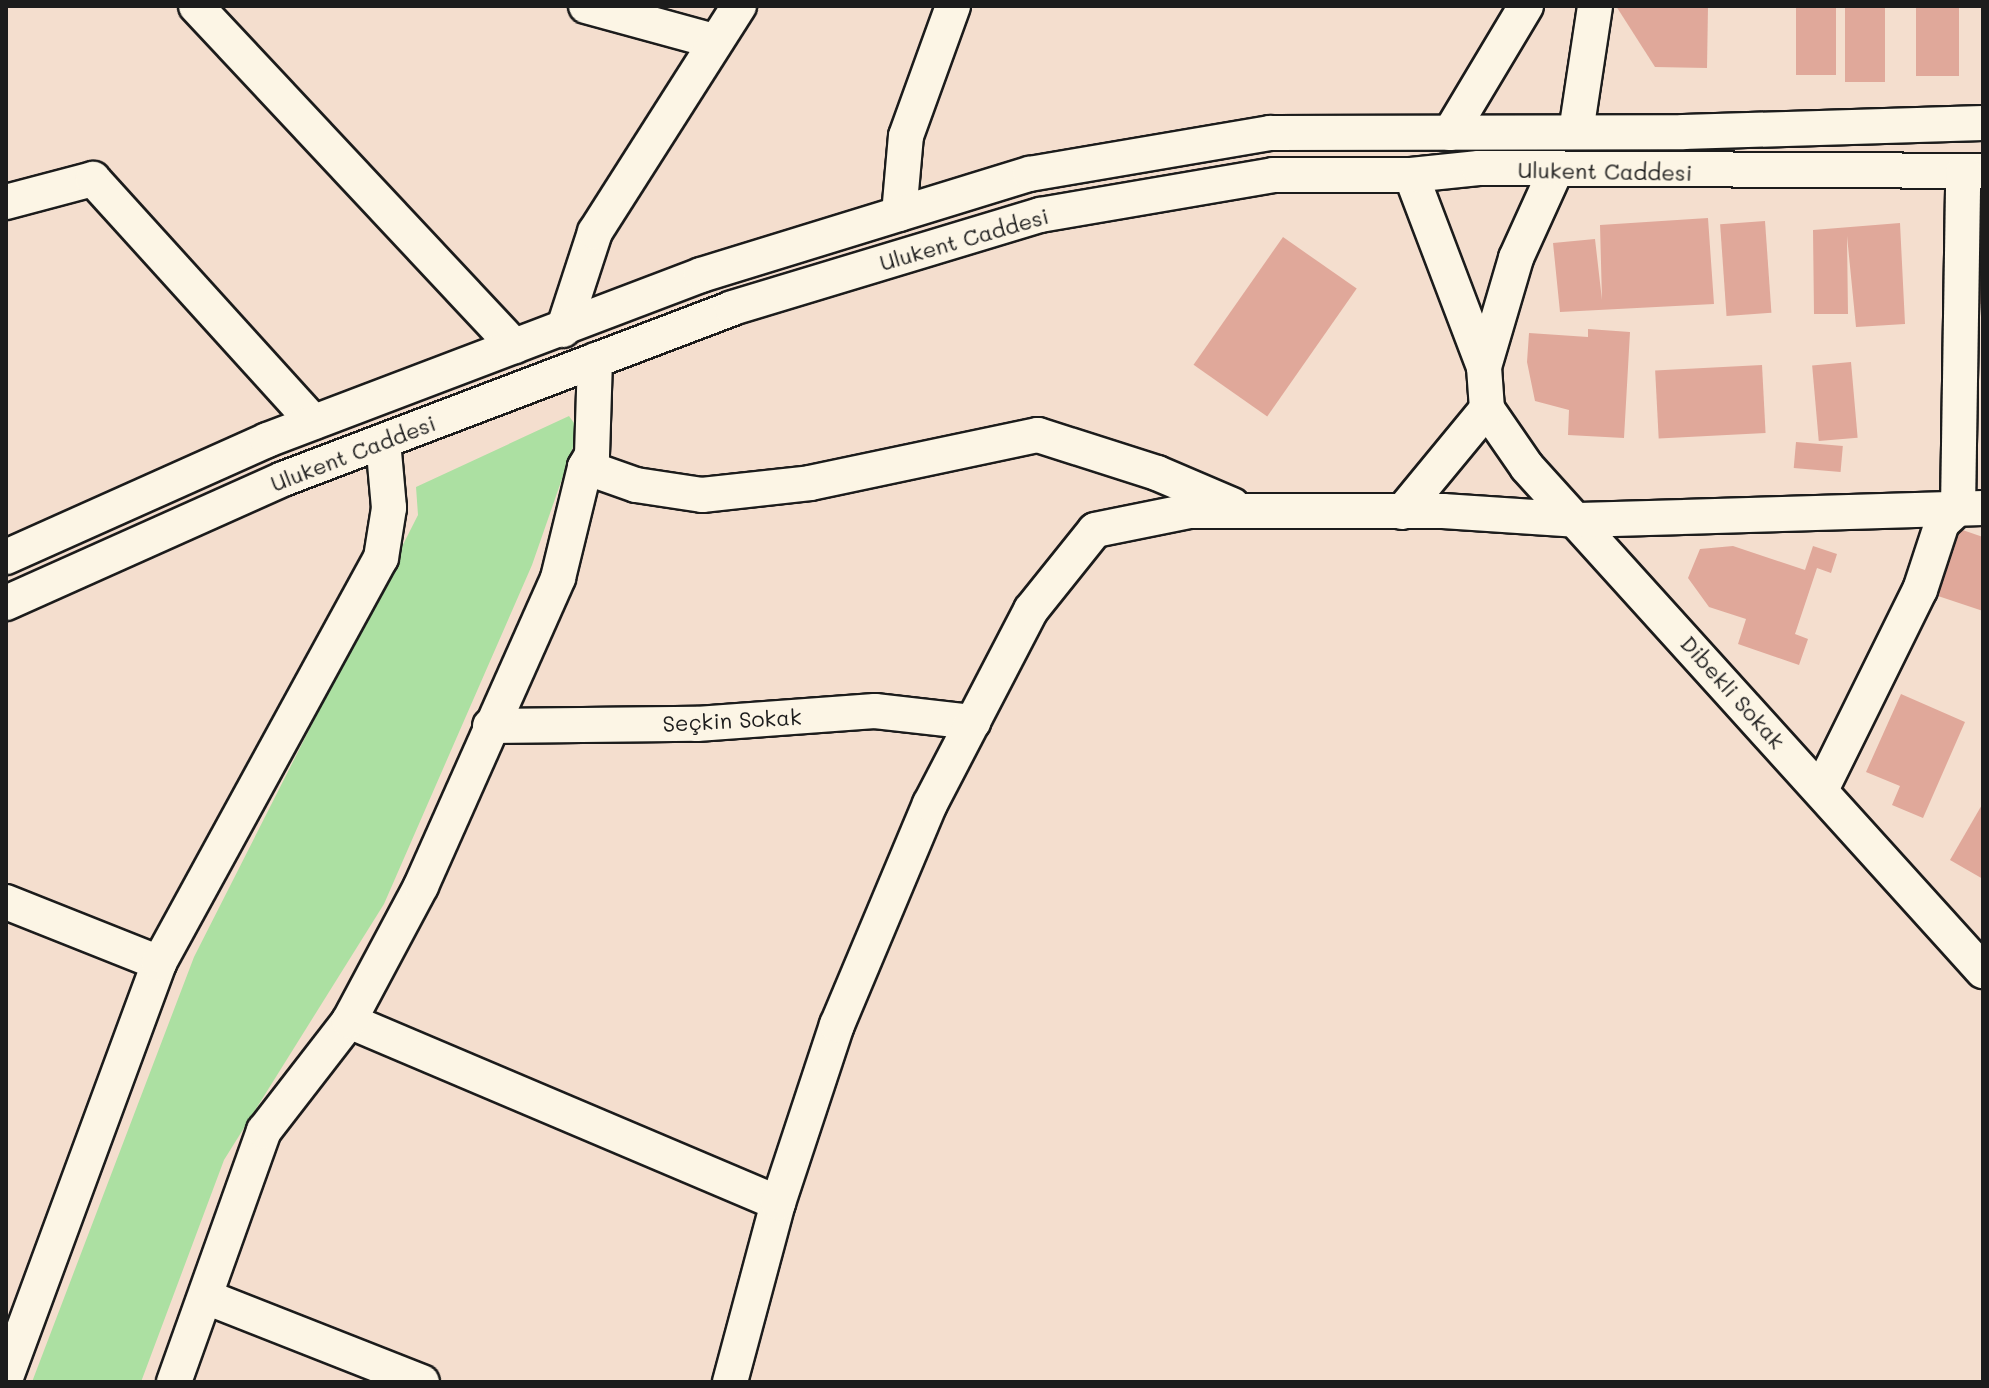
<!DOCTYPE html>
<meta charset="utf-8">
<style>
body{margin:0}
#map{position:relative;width:1989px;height:1388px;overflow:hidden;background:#f4dece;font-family:Mali,sans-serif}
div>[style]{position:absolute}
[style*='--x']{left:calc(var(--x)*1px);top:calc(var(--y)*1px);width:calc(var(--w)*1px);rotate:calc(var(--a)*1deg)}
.green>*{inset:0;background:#ace0a2}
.building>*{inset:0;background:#e0a89a;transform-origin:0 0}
.roads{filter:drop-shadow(2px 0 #1c1c1c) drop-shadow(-2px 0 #1c1c1c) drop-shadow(0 2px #1c1c1c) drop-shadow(0 -2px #1c1c1c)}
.minor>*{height:34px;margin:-17px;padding:0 17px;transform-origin:17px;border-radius:17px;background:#fcf5e5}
span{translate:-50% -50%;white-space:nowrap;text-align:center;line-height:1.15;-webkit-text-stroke:8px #fcf5e5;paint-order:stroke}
.street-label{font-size:22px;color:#1c1c1c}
.frame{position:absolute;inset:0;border:8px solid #1c1c1c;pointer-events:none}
</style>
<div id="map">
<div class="green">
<i style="clip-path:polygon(569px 416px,579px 430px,532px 565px,384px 904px,224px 1160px,141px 1382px,32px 1382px,194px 957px,418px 515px,416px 487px)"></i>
</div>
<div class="building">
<i style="clip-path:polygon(1616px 6px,1708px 6px,1707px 68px,1655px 67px)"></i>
<i style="left:1796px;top:6px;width:40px;height:69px"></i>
<i style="left:1845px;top:6px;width:40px;height:76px"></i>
<i style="left:1916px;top:6px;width:43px;height:70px"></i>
<i style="clip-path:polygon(1983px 209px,1983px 304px,1976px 304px,1974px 210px)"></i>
<i style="clip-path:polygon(1708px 218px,1714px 304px,1560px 312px,1553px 243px,1595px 239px,1602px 300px,1600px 225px)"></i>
<i style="left:1765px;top:221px;width:92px;height:45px;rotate:86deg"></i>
<i style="clip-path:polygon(1900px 223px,1905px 324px,1856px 327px,1847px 236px,1848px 314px,1814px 314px,1813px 230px)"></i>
<i style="left:1283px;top:237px;width:90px;height:156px;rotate:35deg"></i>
<i style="clip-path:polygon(1588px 329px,1630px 332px,1624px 438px,1568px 435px,1569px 410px,1535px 401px,1527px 362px,1529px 333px,1588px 337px)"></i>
<i style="left:1851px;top:362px;width:76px;height:39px;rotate:85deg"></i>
<i style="left:1762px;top:365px;width:68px;height:107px;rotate:87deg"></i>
<i style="left:1796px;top:442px;width:47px;height:26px;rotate:5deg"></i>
<i style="clip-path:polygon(1942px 523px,1983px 537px,1983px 611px,1920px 590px)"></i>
<i style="clip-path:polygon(1733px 546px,1805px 570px,1813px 546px,1837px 554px,1831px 573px,1817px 568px,1795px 634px,1808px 639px,1799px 665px,1738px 644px,1746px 619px,1709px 607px,1688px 578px,1700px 549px)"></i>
<i style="clip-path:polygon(1901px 694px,1965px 722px,1923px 818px,1892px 805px,1900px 786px,1866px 772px)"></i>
<i style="clip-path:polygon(1983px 803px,1983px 879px,1950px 860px)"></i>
</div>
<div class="roads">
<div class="minor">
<i style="--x:196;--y:6;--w:466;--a:46.9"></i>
<i style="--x:586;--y:6;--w:133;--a:15.3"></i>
<i style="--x:1576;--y:132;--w:127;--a:-81.4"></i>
<i style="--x:1450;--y:133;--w:148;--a:-59.1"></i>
<i style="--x:6;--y:202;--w:90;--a:-14.8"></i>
<i style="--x:93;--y:179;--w:328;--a:47.8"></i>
<i style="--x:899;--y:214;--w:78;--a:-84.9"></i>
<i style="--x:906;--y:136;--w:138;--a:-70.1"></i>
<i style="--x:563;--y:330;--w:103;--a:-71.9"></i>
<i style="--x:595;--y:232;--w:268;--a:-57.5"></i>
<i style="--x:1484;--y:367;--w:114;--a:-73.6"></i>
<i style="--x:1516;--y:258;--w:94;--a:-65.6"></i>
<i style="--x:1487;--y:409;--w:70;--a:55.4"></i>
<i style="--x:1527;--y:467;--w:680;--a:47.86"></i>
<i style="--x:585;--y:467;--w:54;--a:19.4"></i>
<i style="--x:636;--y:485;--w:67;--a:8.6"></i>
<i style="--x:702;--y:495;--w:109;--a:-6.3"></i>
<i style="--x:810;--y:483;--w:233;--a:-11.9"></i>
<i style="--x:1038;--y:435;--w:125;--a:17.7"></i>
<i style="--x:1157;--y:473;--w:82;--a:23.1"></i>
<i style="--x:1402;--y:512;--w:134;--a:-50.5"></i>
<i style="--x:1487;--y:409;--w:42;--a:-94.1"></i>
<i style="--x:1484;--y:367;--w:205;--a:-110.8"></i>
<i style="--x:6;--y:557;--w:286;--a:-24.1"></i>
<i style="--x:267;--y:440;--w:464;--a:-20.8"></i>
<i style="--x:701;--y:275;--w:344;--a:-17.1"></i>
<i style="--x:1030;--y:174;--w:243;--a:-9.7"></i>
<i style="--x:1270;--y:133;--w:413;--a:-0.1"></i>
<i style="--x:1683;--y:132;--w:300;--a:-1.7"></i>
<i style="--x:6;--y:603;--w:303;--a:-24.1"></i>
<i style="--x:283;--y:479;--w:480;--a:-20.8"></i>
<i style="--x:732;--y:308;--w:322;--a:-16.8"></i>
<i style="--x:1040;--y:215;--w:236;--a:-9.7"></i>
<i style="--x:1273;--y:175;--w:138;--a:0"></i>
<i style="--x:1411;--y:175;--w:68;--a:-5.9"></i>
<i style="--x:1479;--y:168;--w:504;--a:0.34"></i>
<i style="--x:490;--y:726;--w:207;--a:-0.6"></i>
<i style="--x:697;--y:724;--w:178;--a:-4.2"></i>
<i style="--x:875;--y:711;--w:99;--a:6.4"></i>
<i style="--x:1821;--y:790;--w:223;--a:-63.7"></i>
<i style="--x:1920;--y:590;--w:71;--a:-71.8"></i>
<i style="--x:1942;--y:523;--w:22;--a:-43"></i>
<i style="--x:1958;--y:508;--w:336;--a:-89.1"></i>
<i style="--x:6;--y:902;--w:165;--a:21.7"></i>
<i style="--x:349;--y:1021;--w:466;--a:23"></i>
<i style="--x:206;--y:1297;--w:232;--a:21.5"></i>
<i style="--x:6;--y:1377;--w:441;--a:-69.7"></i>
<i style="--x:159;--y:963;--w:462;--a:-61.3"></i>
<i style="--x:381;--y:558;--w:51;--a:-80.9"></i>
<i style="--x:389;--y:508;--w:67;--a:-95.1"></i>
<i style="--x:174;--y:1382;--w:267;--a:-70.3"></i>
<i style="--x:264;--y:1131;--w:139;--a:-52.3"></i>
<i style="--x:349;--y:1021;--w:153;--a:-61.9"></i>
<i style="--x:421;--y:886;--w:337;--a:-66"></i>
<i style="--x:558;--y:578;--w:114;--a:-76.3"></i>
<i style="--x:585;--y:467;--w:14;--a:-60"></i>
<i style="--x:592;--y:455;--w:95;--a:-88.2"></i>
<i style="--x:730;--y:1382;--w:185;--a:-75"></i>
<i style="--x:778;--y:1203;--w:188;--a:-71.7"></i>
<i style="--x:837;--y:1025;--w:240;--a:-67.2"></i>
<i style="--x:930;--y:804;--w:219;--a:-62.5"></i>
<i style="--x:1031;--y:610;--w:102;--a:-51.3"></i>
<i style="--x:1095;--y:530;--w:96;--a:-11.4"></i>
<i style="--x:1189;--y:511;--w:254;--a:0"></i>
<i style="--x:1443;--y:511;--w:136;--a:3.8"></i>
<i style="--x:1579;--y:520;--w:404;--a:-1.7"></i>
</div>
</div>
<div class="street-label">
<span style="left:1605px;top:171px;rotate:1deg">Ulukent Caddesi</span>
<span style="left:964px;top:239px;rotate:-16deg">Ulukent Caddesi</span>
<span style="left:353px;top:453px;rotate:-21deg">Ulukent Caddesi</span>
<span style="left:1733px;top:692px;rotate:48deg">Dibekli Sokak</span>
<span style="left:732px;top:720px;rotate:-3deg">Seçkin Sokak</span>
</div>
<div class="frame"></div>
</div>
